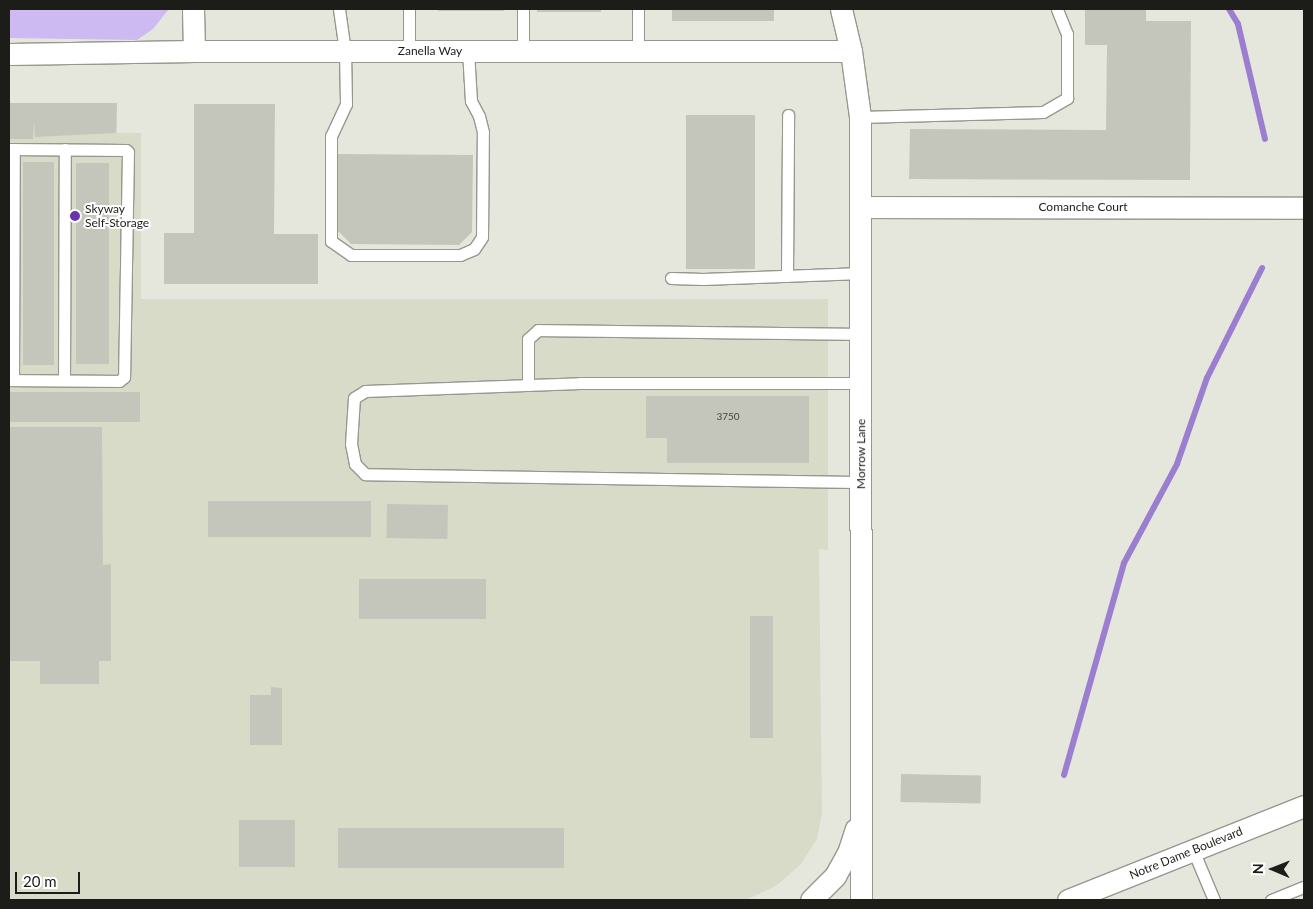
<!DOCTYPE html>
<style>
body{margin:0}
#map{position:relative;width:1313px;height:909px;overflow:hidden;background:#e5e7dc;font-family:Lato,sans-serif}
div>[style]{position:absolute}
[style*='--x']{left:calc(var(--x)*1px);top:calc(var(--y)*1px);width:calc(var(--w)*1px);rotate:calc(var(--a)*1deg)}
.built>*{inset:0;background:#d9dbc9}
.green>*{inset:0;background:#cdbaf3}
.stream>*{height:6px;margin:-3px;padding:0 3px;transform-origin:3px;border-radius:3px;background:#9b7ecf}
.building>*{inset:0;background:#c4c6bb;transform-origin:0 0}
.roads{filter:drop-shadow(1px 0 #96988e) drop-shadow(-1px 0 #96988e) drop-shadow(0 1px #96988e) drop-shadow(0 -1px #96988e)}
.lane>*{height:11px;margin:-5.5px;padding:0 5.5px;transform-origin:5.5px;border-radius:5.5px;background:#fff}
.street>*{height:21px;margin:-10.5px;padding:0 10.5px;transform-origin:10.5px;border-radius:10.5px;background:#fff}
.dots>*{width:14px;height:14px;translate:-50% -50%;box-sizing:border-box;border:2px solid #fff;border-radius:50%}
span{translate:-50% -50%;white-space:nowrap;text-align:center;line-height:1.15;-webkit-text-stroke:4px #fff;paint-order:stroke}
.number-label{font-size:10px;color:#464742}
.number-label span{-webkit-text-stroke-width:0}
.street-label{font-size:12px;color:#1c1d19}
.poi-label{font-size:12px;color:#1c1d19}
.left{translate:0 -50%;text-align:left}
.frame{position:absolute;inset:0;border:10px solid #1c1d19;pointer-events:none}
.north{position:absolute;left:1248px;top:844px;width:50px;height:50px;-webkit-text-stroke:4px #fff;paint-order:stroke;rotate:271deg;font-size:14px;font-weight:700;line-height:20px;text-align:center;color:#1c1d19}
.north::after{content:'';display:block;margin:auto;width:18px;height:22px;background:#1c1d19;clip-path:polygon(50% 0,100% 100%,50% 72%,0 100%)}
.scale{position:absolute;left:15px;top:872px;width:65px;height:22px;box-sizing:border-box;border:2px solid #1c1d19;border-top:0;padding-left:6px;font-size:15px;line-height:18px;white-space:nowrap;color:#1c1d19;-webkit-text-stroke:4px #fff;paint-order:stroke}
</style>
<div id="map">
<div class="built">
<i style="clip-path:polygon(9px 103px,117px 103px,117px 133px,141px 133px,141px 299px,828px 299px,828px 550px,819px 549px,822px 813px,817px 839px,801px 864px,776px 886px,746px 900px,9px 900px)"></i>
</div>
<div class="green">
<i style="clip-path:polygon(9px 9px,168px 9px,168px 10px,153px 29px,137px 40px,9px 38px)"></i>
</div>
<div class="stream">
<i style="--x:1229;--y:9;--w:17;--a:59"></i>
<i style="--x:1238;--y:24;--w:118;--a:76.8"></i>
<i style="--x:1064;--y:775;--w:220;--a:-74.2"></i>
<i style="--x:1124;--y:563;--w:112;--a:-61.8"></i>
<i style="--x:1177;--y:464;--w:91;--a:-70.8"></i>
<i style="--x:1207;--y:378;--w:123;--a:-63.4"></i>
</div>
<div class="building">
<i style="left:438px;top:9px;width:66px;height:2px"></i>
<i style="left:537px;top:9px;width:64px;height:3px"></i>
<i style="left:672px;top:9px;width:102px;height:12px"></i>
<i style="clip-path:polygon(1085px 9px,1146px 9px,1146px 21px,1191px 21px,1190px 180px,909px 179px,910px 129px,1106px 130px,1107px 45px,1085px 45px)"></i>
<i style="clip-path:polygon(9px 103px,117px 103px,116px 133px,35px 137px,34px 121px,33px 139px,9px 139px)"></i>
<i style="clip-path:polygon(194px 104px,275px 104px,274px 234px,318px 234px,318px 284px,164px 284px,164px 233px,194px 233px)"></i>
<i style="left:686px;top:115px;width:69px;height:154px"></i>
<i style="clip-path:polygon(338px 154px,473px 155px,472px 232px,459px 245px,351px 244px,338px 231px)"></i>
<i style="left:23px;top:162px;width:31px;height:203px"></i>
<i style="left:76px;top:163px;width:33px;height:201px"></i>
<i style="left:9px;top:392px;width:131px;height:30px"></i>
<i style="clip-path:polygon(646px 396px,809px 396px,809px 463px,667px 463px,667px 438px,646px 438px)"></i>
<i style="clip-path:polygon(9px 427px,102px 427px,103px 565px,111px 564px,111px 661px,99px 661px,99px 684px,40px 684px,40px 661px,10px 661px)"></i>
<i style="left:208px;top:501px;width:163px;height:36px"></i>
<i style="left:387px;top:504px;width:61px;height:34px;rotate:1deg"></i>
<i style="left:359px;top:579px;width:127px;height:40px"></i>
<i style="left:750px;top:616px;width:23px;height:122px"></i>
<i style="clip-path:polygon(271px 687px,282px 688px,282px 745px,250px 745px,250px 695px,271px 695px)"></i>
<i style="left:901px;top:774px;width:80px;height:28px;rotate:1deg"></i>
<i style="left:239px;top:820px;width:56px;height:47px"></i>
<i style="left:338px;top:828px;width:226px;height:40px"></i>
</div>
<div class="roads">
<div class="lane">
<i style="--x:339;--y:9;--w:42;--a:81.9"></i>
<i style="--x:345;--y:51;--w:53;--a:88.9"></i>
<i style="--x:346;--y:104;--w:35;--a:115"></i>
<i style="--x:331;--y:136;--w:105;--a:90"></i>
<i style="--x:331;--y:241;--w:24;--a:35"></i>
<i style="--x:351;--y:255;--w:109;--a:0"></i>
<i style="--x:460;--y:255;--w:15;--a:-23"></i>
<i style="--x:474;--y:249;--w:14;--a:-56"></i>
<i style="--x:482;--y:237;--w:105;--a:-89.5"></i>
<i style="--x:483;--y:132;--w:16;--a:-104"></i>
<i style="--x:479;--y:116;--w:17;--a:-118"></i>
<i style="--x:471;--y:101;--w:50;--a:-93.4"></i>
<i style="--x:409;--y:9;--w:42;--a:90"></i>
<i style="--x:638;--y:9;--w:42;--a:90"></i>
<i style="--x:523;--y:51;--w:42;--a:-90"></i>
<i style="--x:860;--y:117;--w:183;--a:-1.6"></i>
<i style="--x:1043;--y:112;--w:28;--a:-30"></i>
<i style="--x:1067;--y:98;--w:64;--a:-90"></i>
<i style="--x:1067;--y:34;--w:27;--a:-112"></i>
<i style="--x:9;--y:149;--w:117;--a:0.5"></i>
<i style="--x:126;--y:150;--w:3;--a:45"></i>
<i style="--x:128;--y:152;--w:225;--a:91"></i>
<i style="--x:124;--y:377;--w:6;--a:141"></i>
<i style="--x:119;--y:381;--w:110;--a:-179.5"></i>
<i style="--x:787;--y:276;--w:161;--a:-89.6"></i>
<i style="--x:671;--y:278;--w:32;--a:2"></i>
<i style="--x:703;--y:279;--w:159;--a:-2.2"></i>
<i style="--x:13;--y:380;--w:231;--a:-89.8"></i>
<i style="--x:64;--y:380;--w:231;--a:-89.8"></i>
<i style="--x:528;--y:385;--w:46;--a:-90"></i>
<i style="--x:528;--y:339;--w:13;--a:-42"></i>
<i style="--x:538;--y:330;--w:323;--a:0.7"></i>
<i style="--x:861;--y:482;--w:496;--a:-179.1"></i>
<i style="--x:365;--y:474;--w:14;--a:-135"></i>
<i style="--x:355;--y:464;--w:20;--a:-101"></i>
<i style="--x:351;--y:444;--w:46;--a:-86.3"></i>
<i style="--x:354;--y:398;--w:13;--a:-32"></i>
<i style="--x:365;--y:391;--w:215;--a:-2.1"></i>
<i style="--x:580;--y:383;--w:281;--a:0"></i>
<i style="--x:1193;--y:850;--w:54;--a:67.2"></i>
<i style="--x:1271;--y:900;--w:35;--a:-22"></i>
</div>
<div class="street">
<i style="--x:193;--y:9;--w:42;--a:88.6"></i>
<i style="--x:841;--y:9;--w:43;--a:76.6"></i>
<i style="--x:851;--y:51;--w:67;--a:82.2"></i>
<i style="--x:860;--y:117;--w:783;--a:89.93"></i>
<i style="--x:9;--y:54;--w:185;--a:-0.9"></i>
<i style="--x:194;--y:51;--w:657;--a:0"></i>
<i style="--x:862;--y:207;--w:442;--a:0.1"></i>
<i style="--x:811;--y:900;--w:34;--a:-45"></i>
<i style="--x:835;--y:876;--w:26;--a:-61"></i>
<i style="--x:848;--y:853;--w:25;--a:-72"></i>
<i style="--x:1068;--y:900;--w:254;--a:-21.7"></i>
</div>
</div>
<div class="dots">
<i style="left:75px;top:216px;background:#6a35ac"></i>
</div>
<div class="number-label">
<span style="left:728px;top:417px">3750</span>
</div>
<div class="street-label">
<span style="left:430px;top:51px">Zanella Way</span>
<span style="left:1083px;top:207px">Comanche Court</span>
<span style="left:861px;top:454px;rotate:-90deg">Morrow Lane</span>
<span style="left:1186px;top:853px;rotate:-22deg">Notre Dame Boulevard</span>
</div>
<div class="poi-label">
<span class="left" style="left:85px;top:216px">Skyway<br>Self-Storage</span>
</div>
<div class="frame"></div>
<div class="north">N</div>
<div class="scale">20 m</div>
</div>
